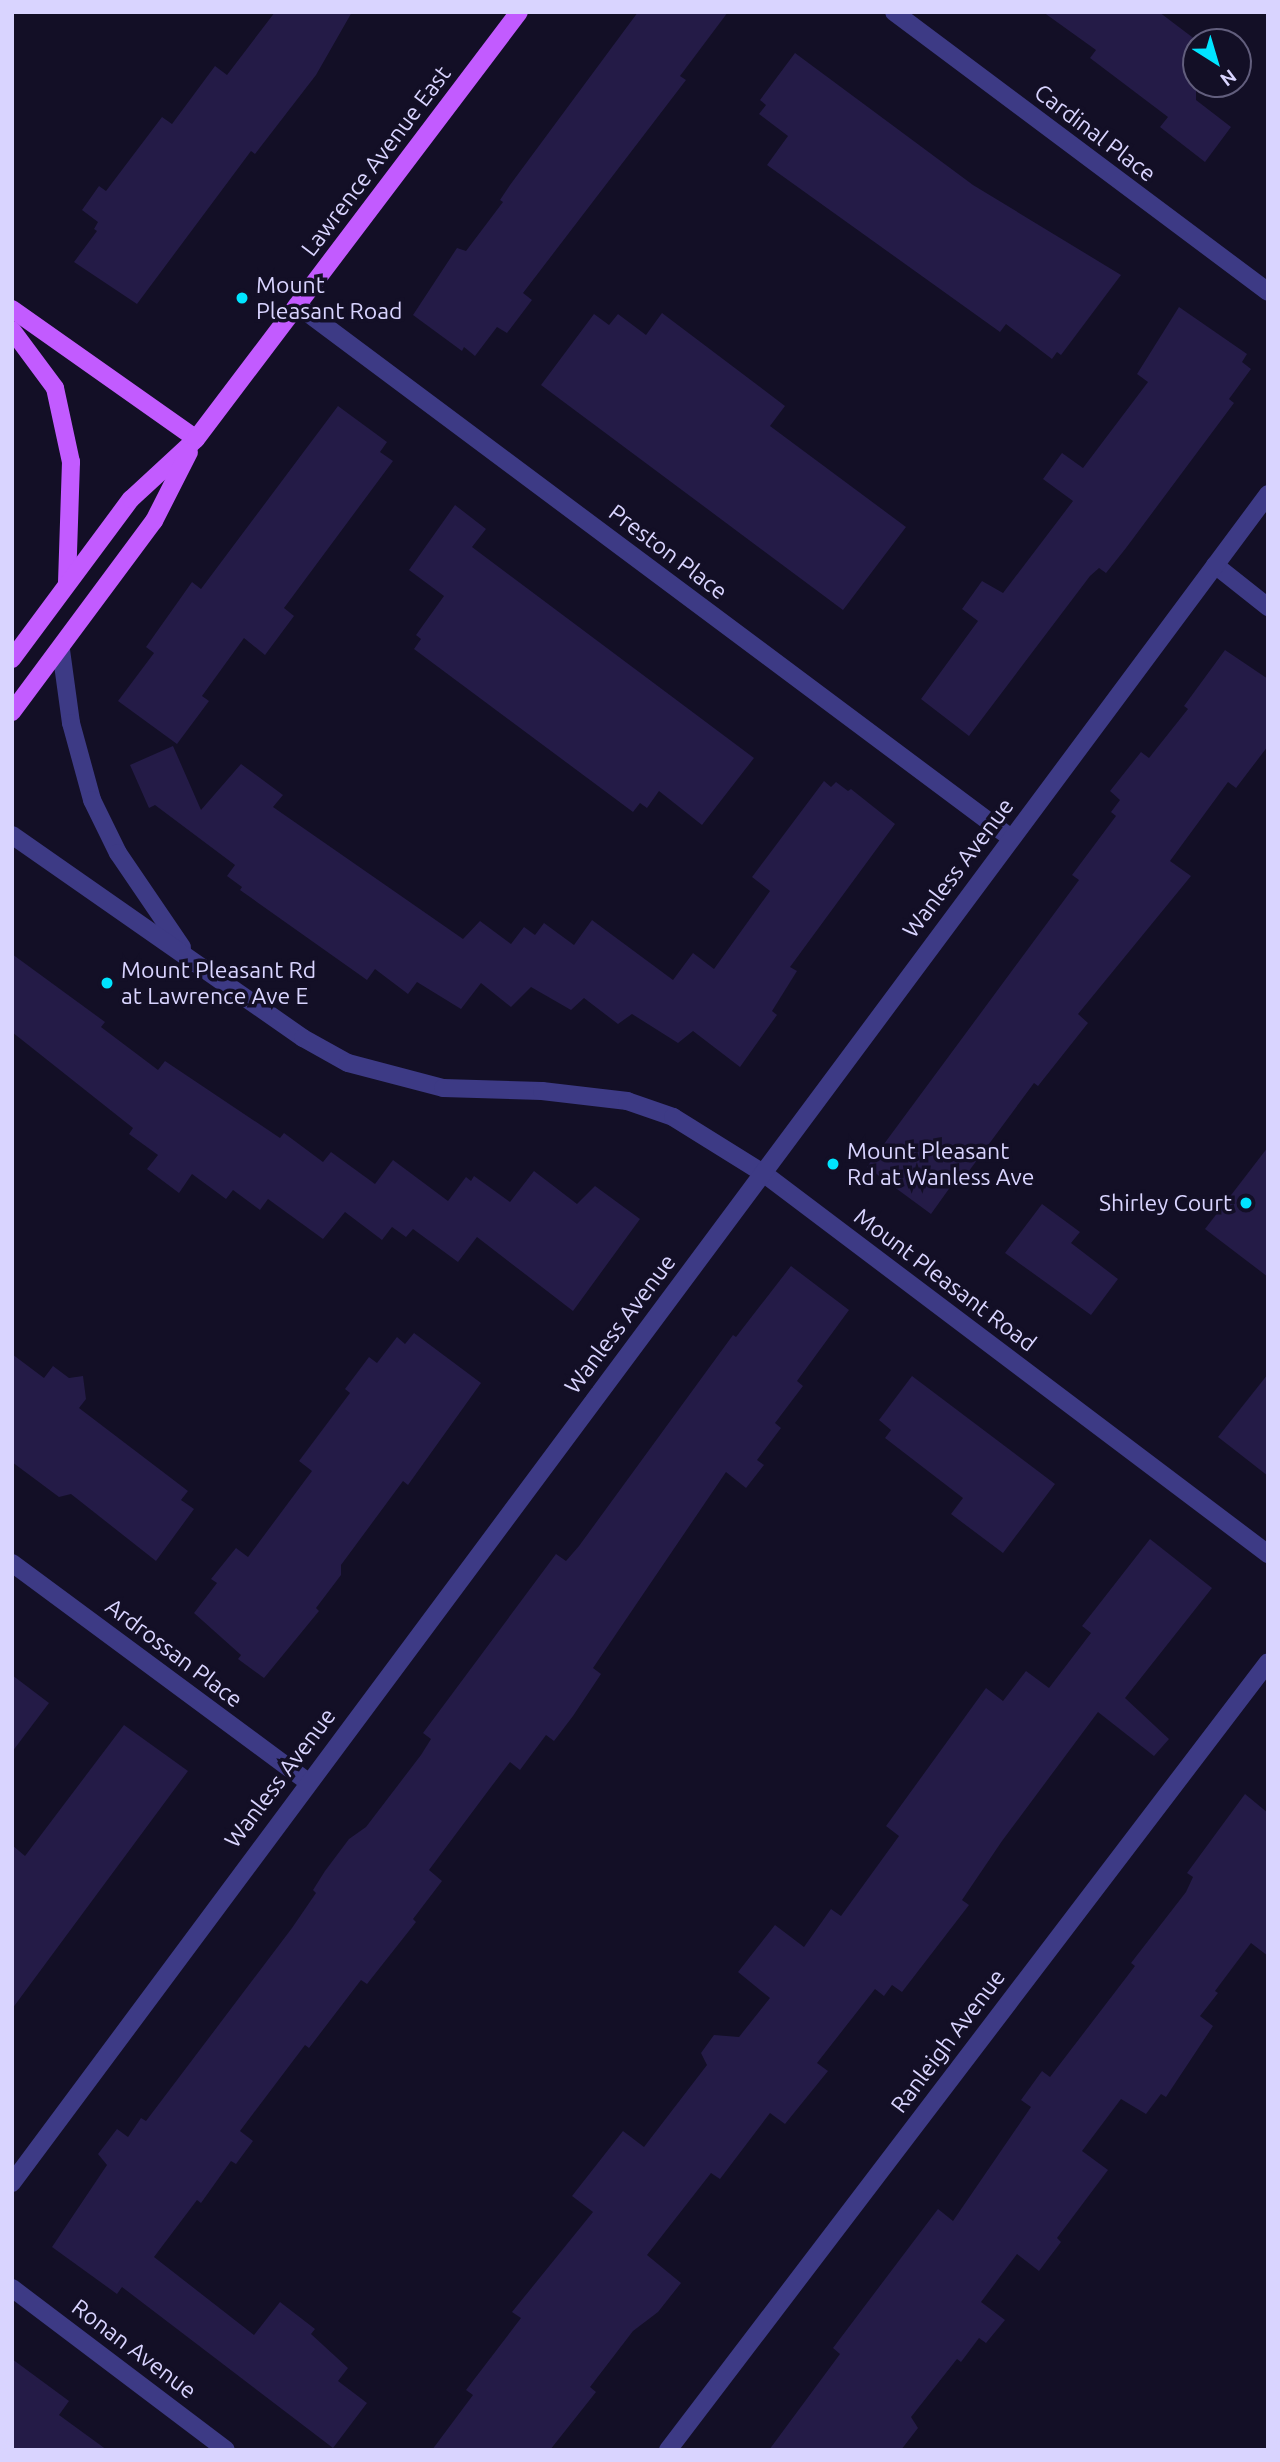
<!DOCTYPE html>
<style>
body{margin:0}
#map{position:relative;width:1280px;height:2462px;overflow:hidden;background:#130f26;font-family:Ubuntu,sans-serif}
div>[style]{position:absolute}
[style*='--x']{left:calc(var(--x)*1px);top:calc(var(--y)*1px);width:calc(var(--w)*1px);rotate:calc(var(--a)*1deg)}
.building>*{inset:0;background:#241b47}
.minor>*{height:18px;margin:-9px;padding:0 9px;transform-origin:9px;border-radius:9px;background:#3d3a85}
.major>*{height:18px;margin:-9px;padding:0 9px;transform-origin:9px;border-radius:9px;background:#c25bff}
.dots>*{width:19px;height:19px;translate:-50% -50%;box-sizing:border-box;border:4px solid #130f26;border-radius:50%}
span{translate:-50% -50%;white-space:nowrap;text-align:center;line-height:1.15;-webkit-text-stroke:7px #130f26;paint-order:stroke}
.street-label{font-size:23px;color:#d9d4ff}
.poi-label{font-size:23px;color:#d9d4ff}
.left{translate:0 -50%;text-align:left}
.right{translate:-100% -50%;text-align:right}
.frame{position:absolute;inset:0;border:14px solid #d9d4ff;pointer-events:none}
.north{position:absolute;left:1182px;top:28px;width:70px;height:70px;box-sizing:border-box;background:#130f26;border:2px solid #625e7d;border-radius:50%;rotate:143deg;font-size:19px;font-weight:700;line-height:28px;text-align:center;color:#d9d4ff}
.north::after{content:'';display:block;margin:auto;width:24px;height:32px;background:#00e5ff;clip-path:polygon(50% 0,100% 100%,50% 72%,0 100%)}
</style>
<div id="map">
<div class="building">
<i style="clip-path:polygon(275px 12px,352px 12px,316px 75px,255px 154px,251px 151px,137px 304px,74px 262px,97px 231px,94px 229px,98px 222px,82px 210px,99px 186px,106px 191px,162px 117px,172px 124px,215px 66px,227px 75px)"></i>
<i style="clip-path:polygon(638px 12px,728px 12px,680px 76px,686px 80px,523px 293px,532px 300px,507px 333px,497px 327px,475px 356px,464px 347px,462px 351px,413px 315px,457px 248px,466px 251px,503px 202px,500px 200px,510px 185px)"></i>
<i style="clip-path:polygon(1043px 12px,1159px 12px,1196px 40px,1196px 100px,1231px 127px,1205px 162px,1160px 127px,1168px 117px,1090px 58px,1096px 50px)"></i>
<i style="clip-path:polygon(795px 53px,973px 185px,1121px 275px,1061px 355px,1057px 352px,1052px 359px,1006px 324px,1000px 332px,767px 165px,788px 136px,759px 114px,766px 105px,760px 100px)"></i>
<i style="clip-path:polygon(1179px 307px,1247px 354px,1242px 362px,1251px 369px,1229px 399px,1234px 403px,1126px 548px,1106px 573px,1099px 568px,1090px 576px,969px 736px,921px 699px,978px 621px,962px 609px,982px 581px,1003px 593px,1073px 501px,1043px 479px,1062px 453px,1083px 468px,1148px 382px,1137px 374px)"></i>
<i style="clip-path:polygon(662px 313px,785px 406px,770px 426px,906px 527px,843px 610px,541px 385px,594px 314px,609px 325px,618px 314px,646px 335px)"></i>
<i style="clip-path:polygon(338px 406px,387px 442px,380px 452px,393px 461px,284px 608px,294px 616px,265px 655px,244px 638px,202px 696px,209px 701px,177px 744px,118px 701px,154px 653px,146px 647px,192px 582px,201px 589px)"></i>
<i style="clip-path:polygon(455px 505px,486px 529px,472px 547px,754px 758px,702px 825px,659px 791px,647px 808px,640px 803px,633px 812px,414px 649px,421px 639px,416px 635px,444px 596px,409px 570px)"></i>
<i style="clip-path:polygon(1225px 650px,1268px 679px,1268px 746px,1236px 788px,1228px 782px,1170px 861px,1191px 876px,1078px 1014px,1088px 1023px,1038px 1086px,1034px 1083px,966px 1175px,961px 1172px,931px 1214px,867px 1167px,1079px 880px,1072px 875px,1116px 816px,1111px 812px,1120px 800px,1110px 791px,1141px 752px,1149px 758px,1188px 709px,1184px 706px)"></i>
<i style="clip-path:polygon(173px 746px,201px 810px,241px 764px,283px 795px,273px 807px,463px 939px,480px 921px,511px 944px,524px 927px,535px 935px,544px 923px,574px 945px,592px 920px,673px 980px,693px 953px,714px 969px,770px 891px,752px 877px,824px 781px,831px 787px,836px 782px,848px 791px,851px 789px,895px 824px,790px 967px,797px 971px,772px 1011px,777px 1015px,740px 1067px,693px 1031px,678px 1043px,632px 1014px,618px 1024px,584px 998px,571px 1010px,531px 987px,511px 1007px,481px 983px,461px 1009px,417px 982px,408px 994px,375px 969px,367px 980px,240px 890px,242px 887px,227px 876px,235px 865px,155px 805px,149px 808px,130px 765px)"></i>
<i style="clip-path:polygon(12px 954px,105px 1022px,101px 1027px,158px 1070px,165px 1061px,280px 1138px,284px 1133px,323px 1162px,331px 1152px,375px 1184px,393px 1160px,448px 1201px,466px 1177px,471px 1181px,474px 1176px,510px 1202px,534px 1171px,577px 1204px,595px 1186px,640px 1219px,573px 1311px,477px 1237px,458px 1262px,413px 1229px,406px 1237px,392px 1227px,382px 1240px,345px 1212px,323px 1239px,268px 1199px,260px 1210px,233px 1190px,226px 1199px,192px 1174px,179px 1193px,147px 1169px,158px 1155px,129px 1134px,133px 1128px,12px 1032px)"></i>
<i style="clip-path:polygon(1268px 1147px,1268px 1277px,1205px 1229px)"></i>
<i style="clip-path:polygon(1042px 1204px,1080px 1232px,1071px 1243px,1118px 1279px,1091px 1315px,1005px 1253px)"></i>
<i style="clip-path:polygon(791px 1266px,849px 1310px,797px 1381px,803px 1386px,775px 1423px,781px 1428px,757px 1460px,764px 1465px,746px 1488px,726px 1472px,593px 1668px,601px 1674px,573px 1716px,554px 1741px,546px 1735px,520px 1770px,510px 1762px,491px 1787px,429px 1870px,442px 1881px,413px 1919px,416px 1922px,367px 1984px,361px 1980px,309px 2048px,305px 2045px,240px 2131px,253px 2141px,236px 2164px,231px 2161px,201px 2203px,197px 2200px,154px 2257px,254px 2335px,280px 2302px,315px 2329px,311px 2334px,348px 2368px,338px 2381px,367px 2403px,333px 2448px,122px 2287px,117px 2294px,52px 2247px,107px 2165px,98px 2154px,117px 2129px,128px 2137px,141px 2118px,146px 2121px,292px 1928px,316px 1893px,313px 1890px,325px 1871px,349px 1839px,366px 1827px,421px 1755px,431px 1739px,423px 1733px,556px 1554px,566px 1561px,579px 1546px,733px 1335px,736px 1337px)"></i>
<i style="clip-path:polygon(414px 1333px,481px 1383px,408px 1485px,403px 1481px,341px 1565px,341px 1575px,316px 1608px,319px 1611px,264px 1678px,238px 1659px,241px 1655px,194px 1613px,217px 1583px,211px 1579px,236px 1548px,248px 1557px,312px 1471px,299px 1461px,350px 1393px,345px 1389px,369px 1357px,377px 1363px,397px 1337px,405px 1344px)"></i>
<i style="clip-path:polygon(12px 1354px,44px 1378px,53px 1366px,69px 1378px,83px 1376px,86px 1399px,79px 1408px,188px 1491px,181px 1500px,194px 1509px,156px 1561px,71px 1494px,59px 1497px,12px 1462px)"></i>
<i style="clip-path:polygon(1268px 1374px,1268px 1476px,1218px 1437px)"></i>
<i style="clip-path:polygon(912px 1376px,1055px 1484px,1003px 1553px,951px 1514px,963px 1498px,885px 1438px,891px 1430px,879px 1420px)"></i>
<i style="clip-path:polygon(1150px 1539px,1212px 1588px,1125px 1698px,1169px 1739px,1154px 1756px,1098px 1712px,1002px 1841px,962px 1900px,969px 1905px,902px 1992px,892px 1985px,884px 1996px,875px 1989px,817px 2063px,828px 2071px,785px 2124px,770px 2113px,720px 2179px,711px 2173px,647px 2255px,681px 2283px,658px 2312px,633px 2331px,590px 2387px,596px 2392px,550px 2450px,432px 2450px,473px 2395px,466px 2390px,521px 2318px,512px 2312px,593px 2212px,572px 2196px,623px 2131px,644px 2147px,707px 2065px,701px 2053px,714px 2035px,739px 2037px,770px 1998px,738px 1972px,775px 1925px,804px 1947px,831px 1909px,841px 1916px,899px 1836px,886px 1826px,986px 1688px,1003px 1701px,1026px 1671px,1049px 1688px,1091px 1633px,1082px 1626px)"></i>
<i style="clip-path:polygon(12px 1675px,49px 1703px,12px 1752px)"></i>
<i style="clip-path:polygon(124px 1725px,188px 1771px,12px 2009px,12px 1845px,25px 1856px)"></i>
<i style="clip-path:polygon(1245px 1794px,1268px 1813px,1268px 1956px,1251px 1943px,1215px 1991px,1218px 1993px,1200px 2016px,1213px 2026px,1166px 2097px,1161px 2094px,1146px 2114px,1121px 2099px,1082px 2151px,1108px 2170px,1057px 2238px,1061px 2242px,1039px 2271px,1017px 2254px,981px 2302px,1005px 2320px,986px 2343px,979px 2338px,961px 2362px,957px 2359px,911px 2417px,918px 2428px,901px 2450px,769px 2450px,840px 2354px,833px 2348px,938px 2209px,953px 2221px,1031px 2107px,1021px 2100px,1042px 2071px,1050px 2077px,1135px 1966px,1131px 1963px,1186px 1892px,1193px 1877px,1187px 1873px)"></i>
<i style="clip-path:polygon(12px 2359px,69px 2401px,59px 2415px,107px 2450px,12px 2450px)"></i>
</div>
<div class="minor">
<i style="--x:894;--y:12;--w:467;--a:36.8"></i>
<i style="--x:297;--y:305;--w:891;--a:36.74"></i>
<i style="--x:1215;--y:565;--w:68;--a:38.4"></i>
<i style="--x:61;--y:650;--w:74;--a:82.2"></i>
<i style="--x:71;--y:723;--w:80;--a:74.7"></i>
<i style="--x:92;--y:800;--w:59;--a:63.9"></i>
<i style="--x:118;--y:853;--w:114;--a:55.8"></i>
<i style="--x:12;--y:835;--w:355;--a:34.9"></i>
<i style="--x:303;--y:1038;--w:51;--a:29.1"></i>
<i style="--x:348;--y:1063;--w:98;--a:14.7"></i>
<i style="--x:443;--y:1088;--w:99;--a:1.7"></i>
<i style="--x:542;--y:1091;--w:86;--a:6.7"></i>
<i style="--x:627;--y:1101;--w:49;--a:19.2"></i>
<i style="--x:673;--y:1117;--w:106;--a:31.9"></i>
<i style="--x:763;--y:1173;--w:633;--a:37.03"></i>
<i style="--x:12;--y:1563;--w:367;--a:36.5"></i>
<i style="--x:12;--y:2183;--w:2105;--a:-53.36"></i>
<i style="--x:12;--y:2288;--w:268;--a:37.1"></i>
<i style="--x:668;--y:2450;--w:990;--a:-52.71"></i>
</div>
<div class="major">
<i style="--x:12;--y:309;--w:225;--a:35.2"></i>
<i style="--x:12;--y:330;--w:72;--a:53.4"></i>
<i style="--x:55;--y:388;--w:76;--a:77.8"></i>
<i style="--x:71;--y:462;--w:121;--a:91.9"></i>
<i style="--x:12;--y:659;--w:199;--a:-53.4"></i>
<i style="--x:131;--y:499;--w:88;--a:-42.7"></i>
<i style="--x:196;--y:439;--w:535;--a:-52.89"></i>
<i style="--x:12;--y:712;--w:238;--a:-53.4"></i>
<i style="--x:154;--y:521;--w:77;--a:-63.1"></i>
</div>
<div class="dots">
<i style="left:242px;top:298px;background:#00e5ff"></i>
<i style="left:107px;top:983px;background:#00e5ff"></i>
<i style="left:833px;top:1164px;background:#00e5ff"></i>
<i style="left:1246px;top:1203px;background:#00e5ff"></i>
</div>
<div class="street-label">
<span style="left:1095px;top:133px;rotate:37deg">Cardinal Place</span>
<span style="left:376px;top:161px;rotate:-53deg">Lawrence Avenue East</span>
<span style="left:668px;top:552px;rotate:37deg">Preston Place</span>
<span style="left:958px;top:868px;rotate:-53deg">Wanless Avenue</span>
<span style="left:945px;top:1280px;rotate:37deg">Mount Pleasant Road</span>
<span style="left:620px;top:1324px;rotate:-53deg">Wanless Avenue</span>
<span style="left:174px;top:1653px;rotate:37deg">Ardrossan Place</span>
<span style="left:280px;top:1778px;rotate:-53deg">Wanless Avenue</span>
<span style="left:948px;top:2041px;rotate:-53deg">Ranleigh Avenue</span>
<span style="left:134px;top:2349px;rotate:37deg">Ronan Avenue</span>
</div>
<div class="poi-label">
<span class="left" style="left:256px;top:298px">Mount<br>Pleasant Road</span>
<span class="left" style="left:121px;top:983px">Mount Pleasant Rd<br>at Lawrence Ave E</span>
<span class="left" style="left:847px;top:1164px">Mount Pleasant<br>Rd at Wanless Ave</span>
<span class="right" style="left:1232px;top:1203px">Shirley Court</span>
</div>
<div class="frame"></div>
<div class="north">N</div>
</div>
